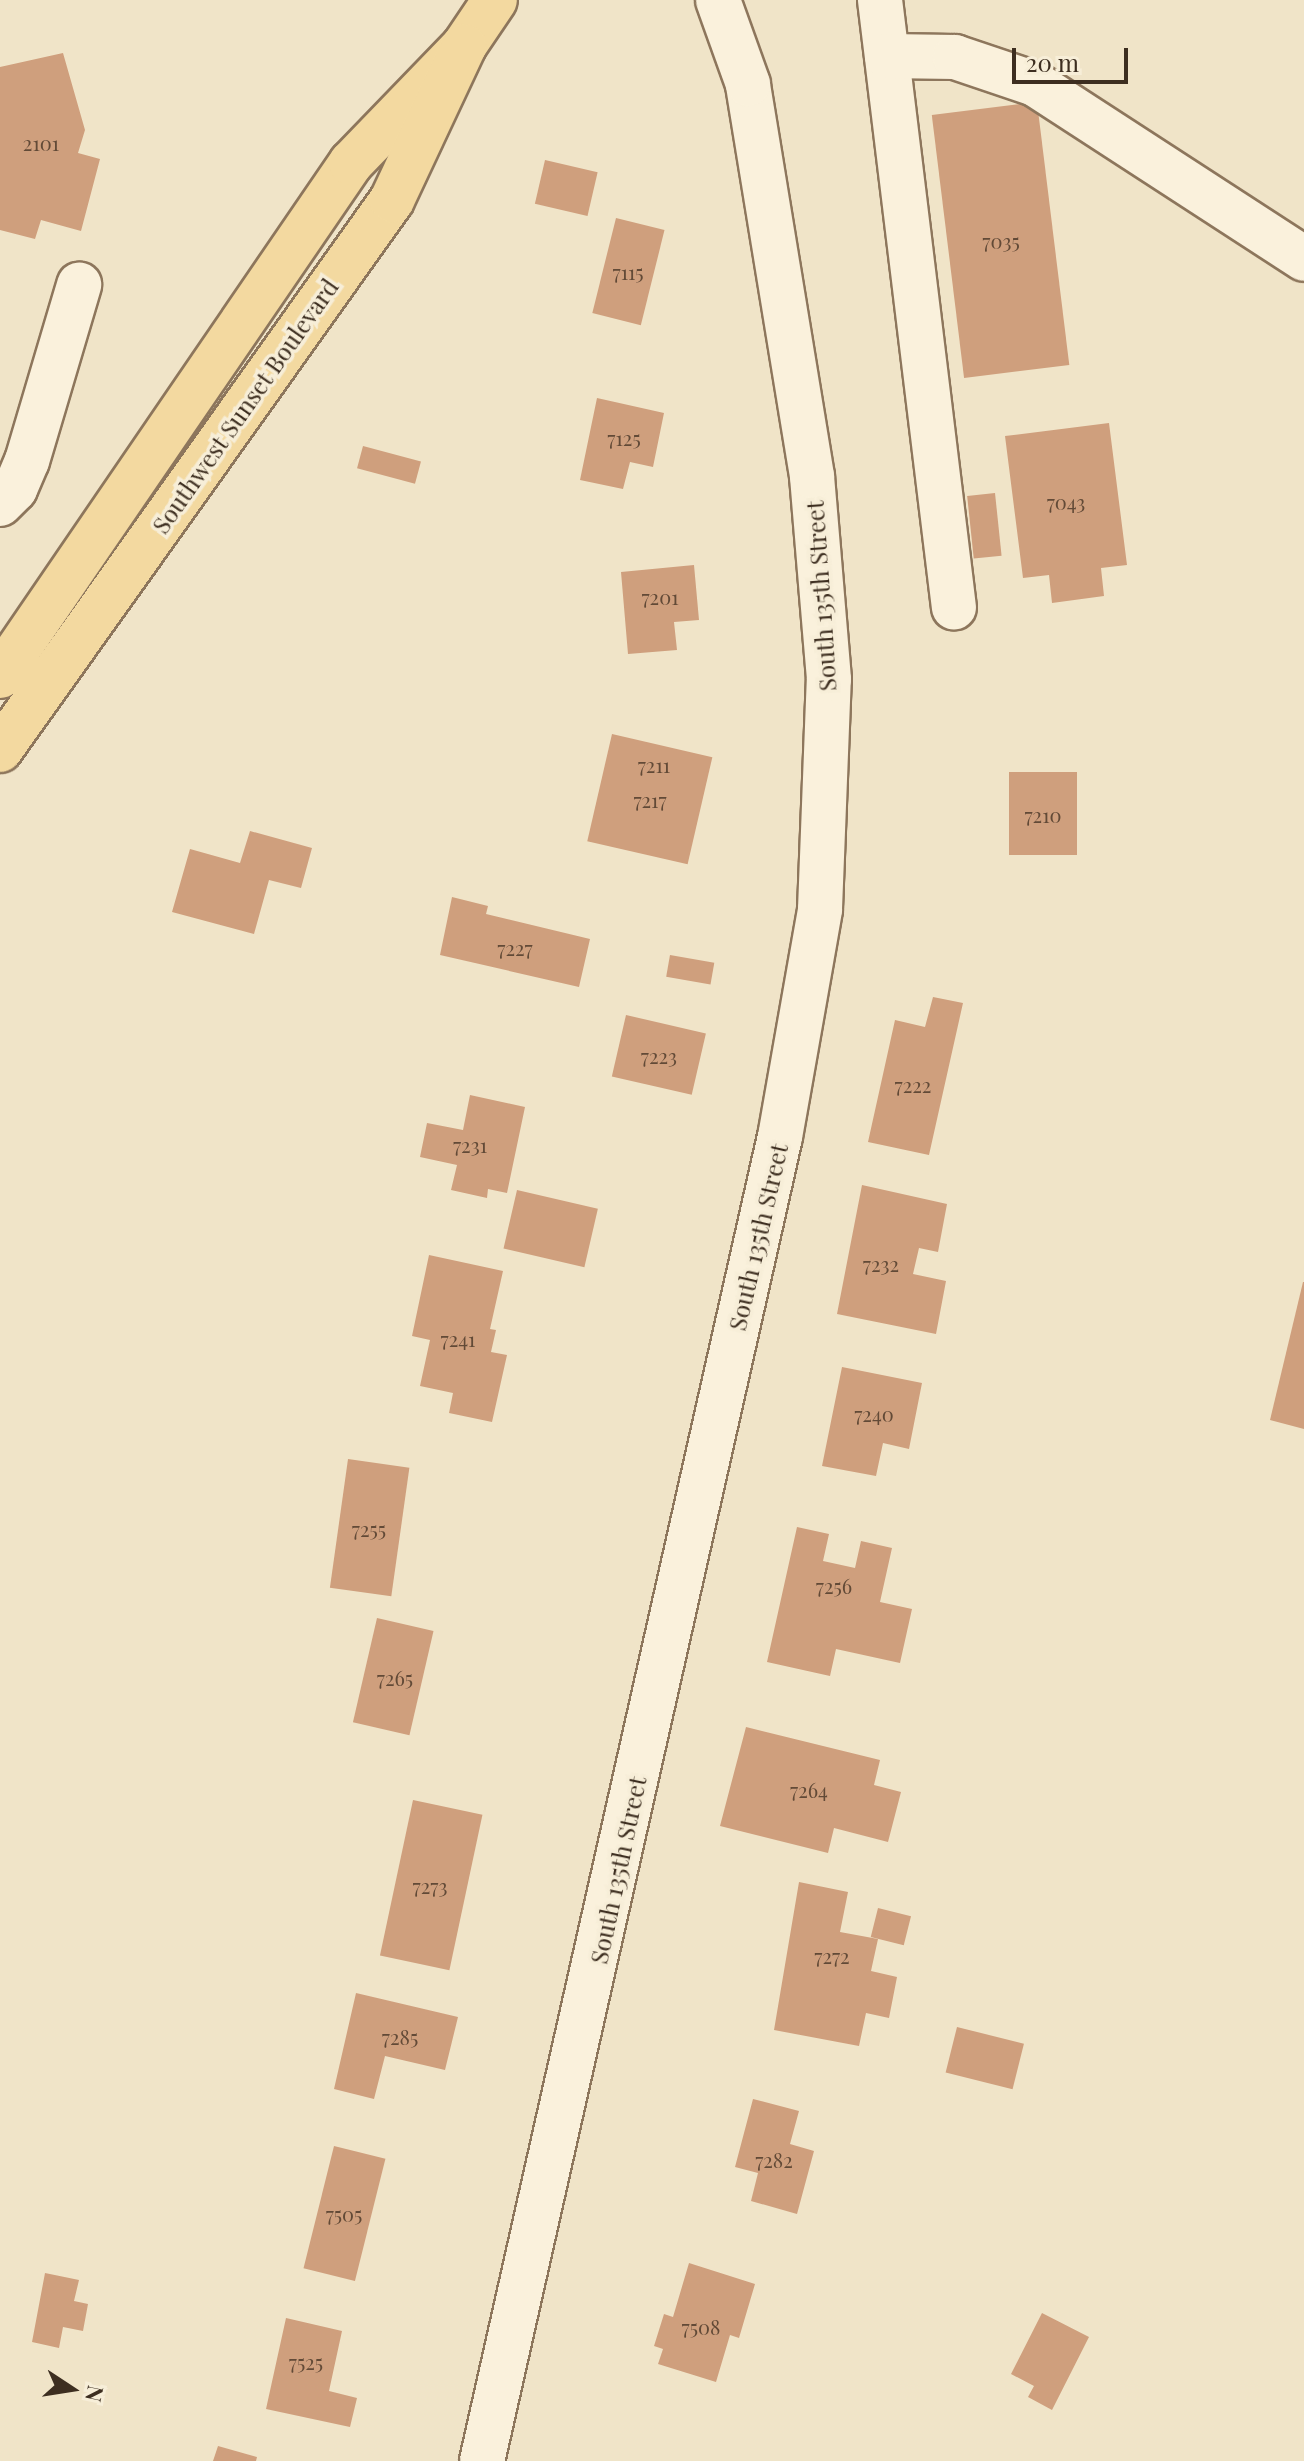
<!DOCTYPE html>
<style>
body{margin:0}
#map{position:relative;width:1304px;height:2461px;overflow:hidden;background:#f0e4c8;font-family:"Playfair Display",serif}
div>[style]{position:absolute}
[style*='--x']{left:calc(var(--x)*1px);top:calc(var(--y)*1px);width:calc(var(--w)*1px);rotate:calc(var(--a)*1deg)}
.building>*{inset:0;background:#cf9f7d;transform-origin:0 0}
.roads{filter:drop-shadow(2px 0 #8d765c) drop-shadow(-2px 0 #8d765c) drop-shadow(0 2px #8d765c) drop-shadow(0 -2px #8d765c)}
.minor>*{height:44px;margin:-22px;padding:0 22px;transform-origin:22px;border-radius:22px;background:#faf1dc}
.major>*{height:44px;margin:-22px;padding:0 22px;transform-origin:22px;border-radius:22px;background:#f3d9a0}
span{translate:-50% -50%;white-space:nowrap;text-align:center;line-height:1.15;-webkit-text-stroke:7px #f7eed8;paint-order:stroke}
.number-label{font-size:20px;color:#624a37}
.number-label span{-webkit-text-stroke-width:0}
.street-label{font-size:24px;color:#3d2e20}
.north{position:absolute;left:32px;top:2349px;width:80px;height:80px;-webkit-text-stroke:6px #f7eed8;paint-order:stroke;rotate:102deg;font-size:22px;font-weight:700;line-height:32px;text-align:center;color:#3d2e20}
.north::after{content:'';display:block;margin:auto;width:28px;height:36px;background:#3d2e20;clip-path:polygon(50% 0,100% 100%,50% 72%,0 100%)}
.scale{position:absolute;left:1012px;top:48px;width:116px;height:36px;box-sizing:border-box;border:4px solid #3d2e20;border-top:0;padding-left:10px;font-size:24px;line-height:28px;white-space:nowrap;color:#3d2e20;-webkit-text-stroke:6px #f7eed8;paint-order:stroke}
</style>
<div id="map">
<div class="building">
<i style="clip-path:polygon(63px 53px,85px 130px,78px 153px,100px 159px,81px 231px,41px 220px,35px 239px,0 230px,0 67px)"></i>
<i style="left:1037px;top:102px;width:265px;height:106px;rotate:83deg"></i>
<i style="left:545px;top:160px;width:54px;height:45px;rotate:13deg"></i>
<i style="left:616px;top:218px;width:50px;height:98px;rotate:14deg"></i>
<i style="clip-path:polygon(597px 398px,664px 413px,653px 467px,630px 462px,623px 489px,580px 480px)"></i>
<i style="clip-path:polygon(1109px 423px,1127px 565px,1101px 568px,1104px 596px,1052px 603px,1049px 575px,1023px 578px,1005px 436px)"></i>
<i style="left:363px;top:446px;width:60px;height:23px;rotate:15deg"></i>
<i style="left:995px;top:493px;width:63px;height:28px;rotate:84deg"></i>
<i style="clip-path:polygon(694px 565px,699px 620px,674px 622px,677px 650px,628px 654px,621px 572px)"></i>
<i style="left:612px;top:734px;width:103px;height:110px;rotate:13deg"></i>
<i style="left:1009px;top:772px;width:68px;height:83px"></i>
<i style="clip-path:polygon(250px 831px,312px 848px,301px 888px,269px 880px,254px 934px,172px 912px,190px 849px,240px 863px)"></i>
<i style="clip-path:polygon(452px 897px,488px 906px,486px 914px,590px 939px,579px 987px,440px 955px)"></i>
<i style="left:670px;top:955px;width:45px;height:22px;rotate:10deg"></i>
<i style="clip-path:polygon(933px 997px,963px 1003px,929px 1155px,868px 1142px,895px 1020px,925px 1027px)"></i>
<i style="left:626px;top:1015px;width:82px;height:63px;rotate:13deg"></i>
<i style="clip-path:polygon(470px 1095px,525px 1107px,507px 1193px,488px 1189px,487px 1198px,451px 1190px,457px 1165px,420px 1157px,427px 1123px,463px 1130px)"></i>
<i style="clip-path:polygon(862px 1185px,947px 1204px,938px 1252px,919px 1248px,913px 1274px,946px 1281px,936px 1334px,837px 1314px)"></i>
<i style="left:517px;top:1190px;width:83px;height:60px;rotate:13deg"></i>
<i style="clip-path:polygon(429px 1255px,503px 1271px,490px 1329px,496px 1330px,491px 1352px,507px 1355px,492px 1422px,449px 1413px,453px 1393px,420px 1386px,430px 1340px,412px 1336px)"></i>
<i style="clip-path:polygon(1303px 1282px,1304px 1282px,1304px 1429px,1270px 1420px)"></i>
<i style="clip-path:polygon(842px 1367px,922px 1383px,909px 1449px,883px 1443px,876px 1476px,822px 1466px)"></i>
<i style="left:348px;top:1459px;width:62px;height:130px;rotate:8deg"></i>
<i style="clip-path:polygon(797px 1527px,829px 1534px,823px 1561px,855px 1568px,861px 1541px,892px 1548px,880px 1602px,912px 1609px,900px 1663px,836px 1649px,830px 1676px,767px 1662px)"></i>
<i style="left:377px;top:1618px;width:58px;height:107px;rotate:13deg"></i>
<i style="clip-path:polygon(746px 1727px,880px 1760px,874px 1785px,901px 1792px,888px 1842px,834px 1828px,828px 1853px,720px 1826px)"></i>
<i style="left:413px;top:1800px;width:71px;height:159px;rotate:12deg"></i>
<i style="clip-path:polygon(799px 1882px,848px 1892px,840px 1932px,878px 1939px,871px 1971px,897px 1977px,889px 2018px,866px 2013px,859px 2046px,774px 2030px)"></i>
<i style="left:878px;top:1908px;width:34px;height:30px;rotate:14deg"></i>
<i style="clip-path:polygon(356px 1993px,458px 2017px,445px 2070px,385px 2056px,374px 2099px,334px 2089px)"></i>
<i style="left:957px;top:2027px;width:69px;height:47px;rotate:14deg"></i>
<i style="clip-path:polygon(753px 2099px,799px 2111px,790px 2144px,814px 2151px,797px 2214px,751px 2201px,758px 2173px,735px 2167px)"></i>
<i style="left:334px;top:2146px;width:53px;height:126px;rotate:14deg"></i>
<i style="clip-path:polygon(689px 2263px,755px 2284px,739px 2338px,730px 2335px,716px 2382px,658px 2364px,663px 2349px,654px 2346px,664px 2314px,673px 2317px)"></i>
<i style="clip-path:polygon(45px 2273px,79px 2280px,74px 2301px,88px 2304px,83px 2331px,63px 2327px,59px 2348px,32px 2342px)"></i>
<i style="clip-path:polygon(1042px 2313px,1089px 2337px,1052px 2410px,1028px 2397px,1034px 2386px,1011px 2374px)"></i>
<i style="clip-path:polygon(286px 2318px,342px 2331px,329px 2391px,357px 2398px,350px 2427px,266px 2409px)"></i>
<i style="clip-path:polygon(218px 2446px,257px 2457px,256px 2461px,213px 2461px)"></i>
</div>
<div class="roads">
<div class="minor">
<i style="--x:880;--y:0;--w:612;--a:83.06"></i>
<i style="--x:887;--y:56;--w:68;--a:0.8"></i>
<i style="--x:955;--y:57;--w:84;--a:18.6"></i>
<i style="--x:1035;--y:84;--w:321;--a:33"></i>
<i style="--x:0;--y:504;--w:21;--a:-45"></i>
<i style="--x:15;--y:489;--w:30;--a:-67"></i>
<i style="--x:27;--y:461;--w:184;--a:-73.5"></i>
<i style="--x:482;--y:2461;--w:1357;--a:-77.32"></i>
<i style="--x:780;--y:1137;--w:231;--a:-80"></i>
<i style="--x:820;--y:909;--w:230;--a:-87.8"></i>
<i style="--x:829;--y:679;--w:204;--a:-94.8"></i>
<i style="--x:812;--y:476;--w:397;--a:-99.3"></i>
<i style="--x:748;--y:84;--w:89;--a:-109.7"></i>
</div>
<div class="major">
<i style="--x:0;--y:676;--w:622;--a:-55.62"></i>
<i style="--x:351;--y:163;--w:163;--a:-46"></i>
<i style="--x:464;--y:46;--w:55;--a:-56"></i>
<i style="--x:0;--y:750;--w:675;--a:-54.52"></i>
<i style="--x:392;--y:200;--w:170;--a:-64.9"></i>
</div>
</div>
<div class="number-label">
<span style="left:41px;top:142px">2101</span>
<span style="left:1001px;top:240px">7035</span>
<span style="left:628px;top:271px">7115</span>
<span style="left:624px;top:437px">7125</span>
<span style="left:1066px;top:501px">7043</span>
<span style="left:660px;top:596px">7201</span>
<span style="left:654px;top:764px">7211</span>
<span style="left:650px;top:799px">7217</span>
<span style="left:1043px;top:814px">7210</span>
<span style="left:515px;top:947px">7227</span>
<span style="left:659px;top:1055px">7223</span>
<span style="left:913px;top:1084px">7222</span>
<span style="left:470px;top:1144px">7231</span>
<span style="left:881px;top:1263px">7232</span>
<span style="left:458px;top:1338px">7241</span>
<span style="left:874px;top:1413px">7240</span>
<span style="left:369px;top:1528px">7255</span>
<span style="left:834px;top:1585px">7256</span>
<span style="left:395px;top:1677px">7265</span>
<span style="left:809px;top:1789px">7264</span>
<span style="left:430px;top:1885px">7273</span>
<span style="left:832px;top:1955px">7272</span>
<span style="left:400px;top:2036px">7285</span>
<span style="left:774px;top:2159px">7282</span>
<span style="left:344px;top:2213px">7505</span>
<span style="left:701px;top:2326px">7508</span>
<span style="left:306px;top:2361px">7525</span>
</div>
<div class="street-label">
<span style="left:245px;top:406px;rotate:-55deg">Southwest Sunset Boulevard</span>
<span style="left:821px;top:596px;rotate:-94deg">South 135th Street</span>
<span style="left:758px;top:1237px;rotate:-77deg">South 135th Street</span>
<span style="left:618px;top:1870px;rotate:-78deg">South 135th Street</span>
</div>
<div class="north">N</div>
<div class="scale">20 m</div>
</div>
